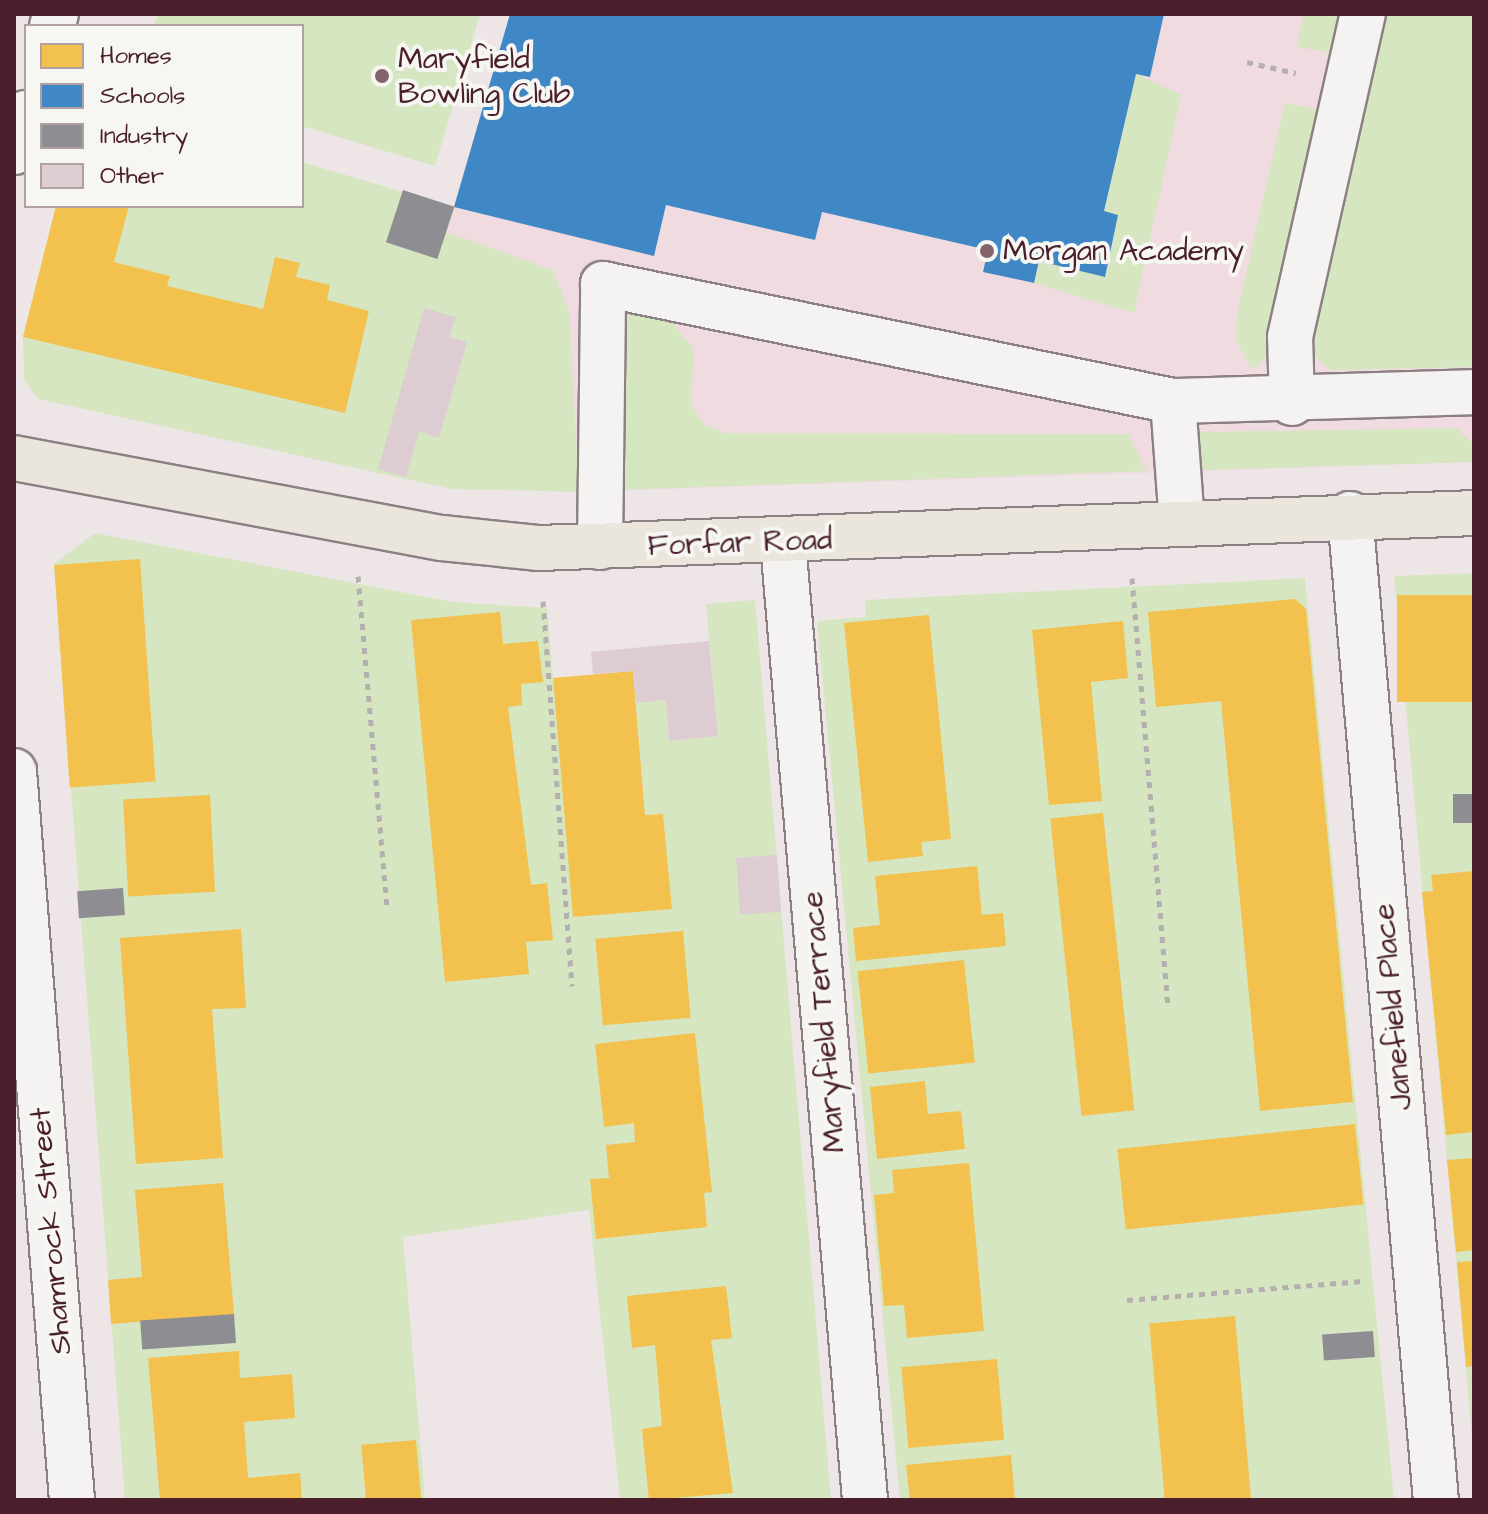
<!DOCTYPE html>
<style>
body{margin:0}
#map{position:relative;width:1488px;height:1514px;overflow:hidden;background:#eee5e7;font-family:"Architects Daughter",sans-serif}
div>[style]{position:absolute}
[style*='--x']{left:calc(var(--x)*1px);top:calc(var(--y)*1px);width:calc(var(--w)*1px);rotate:calc(var(--a)*1deg)}
.built>*{inset:0;background:#efdbe0}
.green>*{inset:0;background:#d6e6c0}
.homes>*{inset:0;background:#f2c14e;transform-origin:0 0}
.schools>*{inset:0;background:#3f88c5}
.industry>*{inset:0;background:#8d8d92;transform-origin:0 0}
.building>*{inset:0;background:#ddcdd3;transform-origin:0 0}
.path>*{height:5px;margin-top:-2.5px;transform-origin:0;background:repeating-linear-gradient(90deg,#b5afb0 0 6px,transparent 0 12px)}
.roads{filter:drop-shadow(2px 0 #8c8083) drop-shadow(-2px 0 #8c8083) drop-shadow(0 2px #8c8083) drop-shadow(0 -2px #8c8083)}
.minor>*{height:44px;margin:-22px;padding:0 22px;transform-origin:22px;border-radius:22px;background:#f4f3f1}
.major>*{height:44px;margin:-22px;padding:0 22px;transform-origin:22px;border-radius:22px;background:#ebe6dd}
.dots>*{width:22px;height:22px;translate:-50% -50%;box-sizing:border-box;border:4px solid #f6f6f2;border-radius:50%}
span{translate:-50% -50%;white-space:nowrap;text-align:center;line-height:1.15;-webkit-text-stroke:8px #f6f6f2;paint-order:stroke}
.poi-label{font-size:30px;color:#4a1f2b}
.left{translate:0 -50%;text-align:left}
.street-label{font-size:30px;color:#4a1f2b}
.frame{position:absolute;inset:0;border:16px solid #4a1f2b;pointer-events:none}
.legend{position:absolute;left:24px;top:24px;width:280px;height:184px;box-sizing:border-box;background:#f6f6f2;border:2px solid #b1a0a2;margin:0;padding:10px 14px;list-style:none;font-size:24px;color:#4a1f2b}
.legend li{display:flex;align-items:center;gap:16px;height:40px}
.legend b{width:40px;border:2px solid #b1a0a2}
</style>
<div id="map">
<div class="built">
<i style="clip-path:polygon(510px 14px,1474px 14px,1474px 462px,579px 492px,569px 311px,446px 232px)"></i>
</div>
<div class="green">
<i style="clip-path:polygon(158px 14px,480px 14px,435px 166px,302px 126px,302px 26px,154px 26px)"></i>
<i style="clip-path:polygon(1304px 14px,1347px 14px,1338px 54px,1296px 47px)"></i>
<i style="clip-path:polygon(1377px 14px,1474px 14px,1474px 367px,1329px 370px,1312px 353px,1307px 329px)"></i>
<i style="clip-path:polygon(1136px 74px,1181px 95px,1134px 313px,1034px 283px,1039px 261px,1105px 276px,1118px 215px,1104px 211px)"></i>
<i style="clip-path:polygon(1285px 103px,1325px 111px,1271px 352px,1252px 370px,1236px 340px,1237px 314px)"></i>
<i style="clip-path:polygon(302px 162px,454px 207px,446px 232px,553px 270px,569px 311px,579px 492px,452px 489px,38px 399px,24px 379px,23px 337px,56px 206px,302px 206px)"></i>
<i style="clip-path:polygon(628px 312px,670px 320px,694px 349px,691px 403px,704px 424px,725px 433px,1128px 434px,1147px 471px,620px 490px)"></i>
<i style="clip-path:polygon(1457px 428px,1474px 446px,1474px 462px,1199px 470px,1197px 432px)"></i>
<i style="clip-path:polygon(95px 533px,453px 602px,547px 608px,574px 917px,672px 908px,663px 814px,645px 815px,636px 703px,666px 700px,669px 741px,718px 736px,706px 604px,755px 600px,831px 1500px,620px 1500px,589px 1210px,403px 1237px,425px 1500px,125px 1500px,54px 564px)"></i>
<i style="clip-path:polygon(1474px 573px,1474px 1458px,1394px 576px)"></i>
<i style="clip-path:polygon(1305px 578px,1394px 1500px,900px 1500px,817px 621px,866px 617px,865px 600px)"></i>
</div>
<div class="homes">
<i style="clip-path:polygon(56px 206px,129px 206px,114px 262px,170px 276px,167px 286px,263px 309px,275px 257px,300px 263px,296px 277px,330px 285px,327px 300px,369px 311px,345px 413px,23px 337px)"></i>
<i style="left:140px;top:559px;width:223px;height:86px;rotate:86deg"></i>
<i style="left:1474px;top:595px;width:107px;height:77px;rotate:90deg"></i>
<i style="clip-path:polygon(1295px 599px,1306px 609px,1353px 1102px,1260px 1111px,1221px 701px,1156px 707px,1148px 612px)"></i>
<i style="clip-path:polygon(500px 612px,503px 644px,538px 641px,543px 682px,521px 684px,522px 705px,508px 707px,531px 885px,547px 883px,553px 940px,526px 942px,529px 974px,445px 982px,411px 620px)"></i>
<i style="clip-path:polygon(929px 615px,951px 839px,921px 842px,923px 856px,868px 862px,844px 623px)"></i>
<i style="clip-path:polygon(1123px 621px,1128px 678px,1091px 682px,1102px 801px,1049px 805px,1032px 630px)"></i>
<i style="clip-path:polygon(633px 671px,645px 815px,663px 814px,672px 909px,573px 917px,553px 678px)"></i>
<i style="left:210px;top:795px;width:97px;height:87px;rotate:87deg"></i>
<i style="left:1103px;top:813px;width:299px;height:53px;rotate:84deg"></i>
<i style="clip-path:polygon(977px 866px,982px 915px,1003px 913px,1006px 946px,856px 961px,853px 928px,880px 925px,875px 876px)"></i>
<i style="clip-path:polygon(1474px 871px,1474px 1132px,1446px 1135px,1422px 892px,1433px 891px,1431px 875px)"></i>
<i style="clip-path:polygon(241px 929px,246px 1008px,212px 1009px,223px 1158px,136px 1164px,120px 938px)"></i>
<i style="left:683px;top:931px;width:87px;height:88px;rotate:85deg"></i>
<i style="left:964px;top:960px;width:103px;height:107px;rotate:84deg"></i>
<i style="clip-path:polygon(695px 1033px,712px 1192px,704px 1193px,707px 1227px,596px 1239px,590px 1179px,609px 1178px,606px 1145px,635px 1142px,634px 1123px,604px 1127px,595px 1044px)"></i>
<i style="clip-path:polygon(925px 1081px,928px 1114px,961px 1111px,965px 1149px,877px 1159px,870px 1087px)"></i>
<i style="left:1355px;top:1124px;width:81px;height:239px;rotate:84deg"></i>
<i style="clip-path:polygon(1474px 1158px,1474px 1250px,1456px 1252px,1447px 1160px)"></i>
<i style="clip-path:polygon(969px 1163px,984px 1331px,907px 1338px,904px 1305px,884px 1306px,874px 1195px,894px 1193px,892px 1170px)"></i>
<i style="clip-path:polygon(223px 1183px,234px 1314px,111px 1324px,108px 1280px,142px 1277px,135px 1190px)"></i>
<i style="clip-path:polygon(1474px 1261px,1474px 1366px,1466px 1367px,1457px 1262px)"></i>
<i style="clip-path:polygon(726px 1286px,732px 1338px,711px 1340px,733px 1493px,649px 1500px,642px 1429px,662px 1426px,655px 1345px,632px 1348px,627px 1296px)"></i>
<i style="left:1235px;top:1316px;width:185px;height:86px;rotate:85deg"></i>
<i style="clip-path:polygon(239px 1351px,240px 1378px,292px 1374px,295px 1418px,244px 1422px,248px 1478px,300px 1473px,302px 1500px,160px 1500px,148px 1358px)"></i>
<i style="left:997px;top:1359px;width:81px;height:96px;rotate:85deg"></i>
<i style="left:416px;top:1440px;width:60px;height:55px;rotate:85deg"></i>
<i style="clip-path:polygon(1011px 1455px,1015px 1500px,910px 1500px,906px 1465px)"></i>
</div>
<div class="schools">
<i style="clip-path:polygon(510px 14px,1164px 14px,1150px 77px,1136px 74px,1104px 211px,1118px 215px,1105px 277px,1039px 261px,1034px 283px,983px 272px,988px 250px,822px 212px,815px 240px,666px 205px,654px 256px,454px 207px)"></i>
</div>
<div class="industry">
<i style="left:403px;top:190px;width:54px;height:55px;rotate:18deg"></i>
<i style="left:1474px;top:794px;width:29px;height:21px;rotate:90deg"></i>
<i style="left:123px;top:888px;width:27px;height:46px;rotate:86deg"></i>
<i style="left:234px;top:1314px;width:29px;height:94px;rotate:86deg"></i>
<i style="left:1373px;top:1331px;width:26px;height:51px;rotate:86deg"></i>
</div>
<div class="building">
<i style="clip-path:polygon(424px 308px,456px 317px,449px 337px,467px 342px,439px 438px,419px 431px,406px 477px,378px 469px)"></i>
<i style="clip-path:polygon(709px 641px,718px 736px,669px 741px,666px 700px,636px 703px,633px 671px,593px 674px,591px 652px)"></i>
<i style="left:777px;top:855px;width:57px;height:41px;rotate:86deg"></i>
</div>
<div class="path">
<i style="--x:1247;--y:62;--w:50;--a:12.7"></i>
<i style="--x:358;--y:576;--w:334;--a:85"></i>
<i style="--x:1132;--y:578;--w:431;--a:85.2"></i>
<i style="--x:543;--y:601;--w:386;--a:85.7"></i>
<i style="--x:1127;--y:1300;--w:239;--a:-4.6"></i>
</div>
<div class="roads">
<div class="minor">
<i style="--x:52;--y:26;--w:13;--a:-72"></i>
<i style="--x:14;--y:152;--w:41;--a:-72.9"></i>
<i style="--x:1173;--y:401;--w:122;--a:85.8"></i>
<i style="--x:1292;--y:403;--w:66;--a:-91.7"></i>
<i style="--x:1290;--y:337;--w:331;--a:-77.3"></i>
<i style="--x:1350;--y:514;--w:990;--a:85.02"></i>
<i style="--x:783;--y:543;--w:961;--a:85.1"></i>
<i style="--x:600;--y:547;--w:263;--a:-89.3"></i>
<i style="--x:603;--y:284;--w:582;--a:11.6"></i>
<i style="--x:1173;--y:401;--w:301;--a:-1.7"></i>
<i style="--x:14;--y:771;--w:731;--a:85.45"></i>
</div>
<div class="major">
<i style="--x:14;--y:458;--w:435;--a:10.6"></i>
<i style="--x:442;--y:538;--w:98;--a:5.9"></i>
<i style="--x:539;--y:548;--w:936;--a:-2.14"></i>
</div>
</div>
<div class="dots">
<i style="left:382px;top:76px;background:#83646d"></i>
<i style="left:987px;top:251px;background:#83646d"></i>
</div>
<div class="poi-label">
<span class="left" style="left:398px;top:76px">Maryfield<br>Bowling Club</span>
<span class="left" style="left:1003px;top:251px">Morgan Academy</span>
</div>
<div class="street-label">
<span style="left:740px;top:543px;rotate:-2deg">Forfar Road</span>
<span style="left:1393px;top:1007px;rotate:-95deg">Janefield Place</span>
<span style="left:824px;top:1022px;rotate:-95deg">Maryfield Terrace</span>
<span style="left:51px;top:1231px;rotate:-95deg">Shamrock Street</span>
</div>
<div class="frame"></div>
<ul class="legend">
<li><b style="height:22px;background:#f2c14e"></b>Homes</li>
<li><b style="height:22px;background:#3f88c5"></b>Schools</li>
<li><b style="height:22px;background:#8d8d92"></b>Industry</li>
<li><b style="height:22px;background:#ddcdd3"></b>Other</li>
</ul>
</div>
